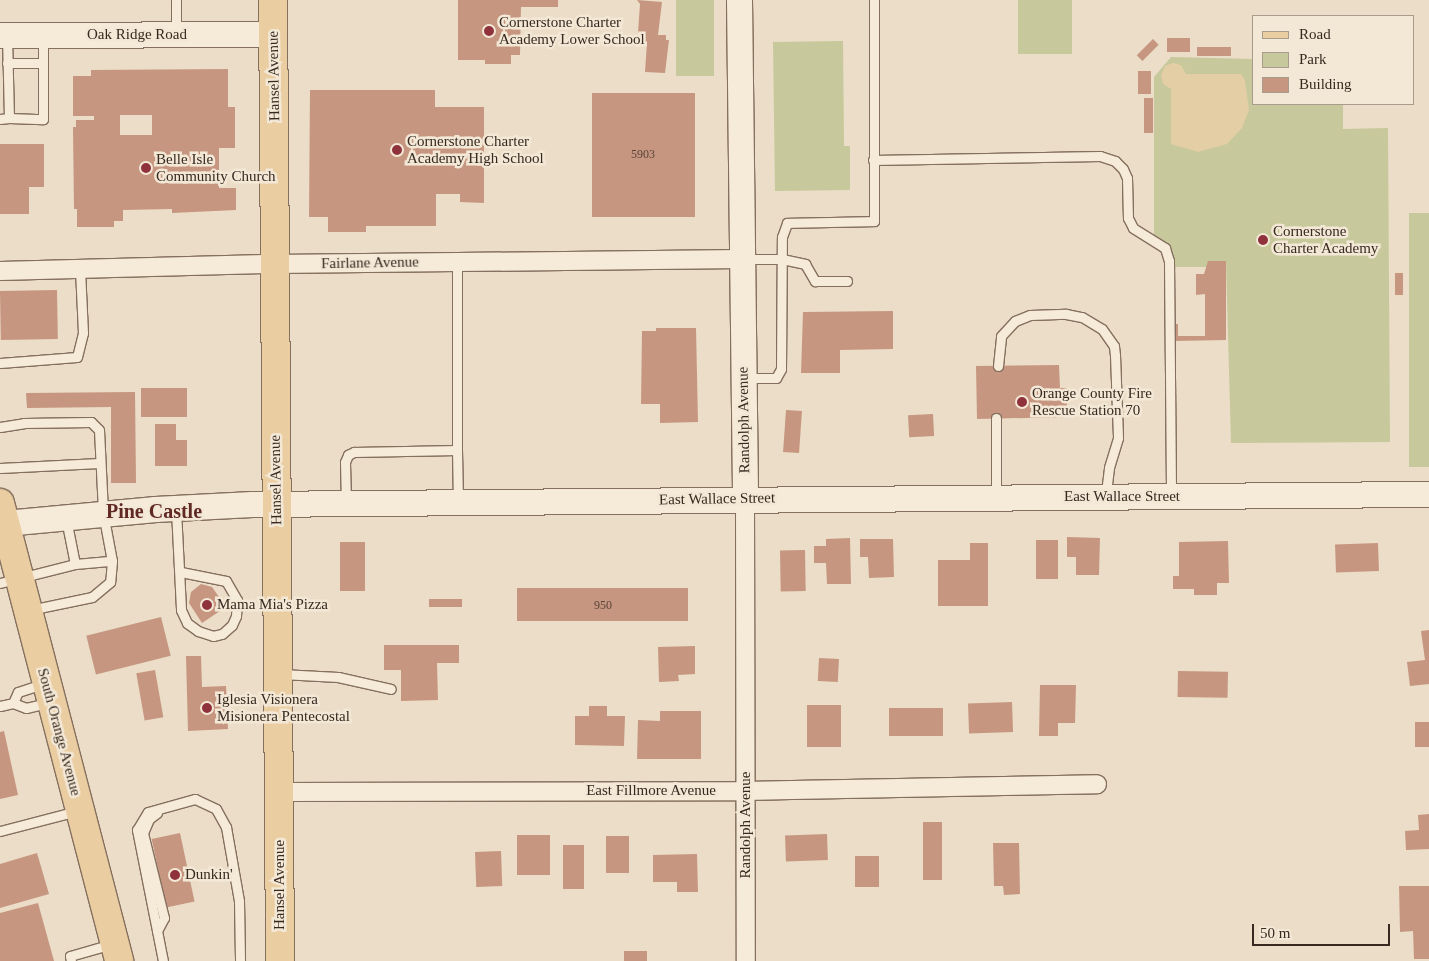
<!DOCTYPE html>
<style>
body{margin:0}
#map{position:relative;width:1429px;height:961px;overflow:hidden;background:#ebddc7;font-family:"Times New Roman",serif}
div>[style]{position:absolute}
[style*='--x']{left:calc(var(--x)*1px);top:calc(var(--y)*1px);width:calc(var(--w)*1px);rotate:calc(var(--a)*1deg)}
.green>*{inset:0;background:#c7c89b;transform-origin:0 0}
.sand>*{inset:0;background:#e4cea6}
.building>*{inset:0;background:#c69680;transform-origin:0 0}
.roads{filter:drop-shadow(1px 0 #856f5e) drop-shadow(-1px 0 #856f5e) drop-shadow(0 1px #856f5e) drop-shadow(0 -1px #856f5e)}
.lane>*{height:9px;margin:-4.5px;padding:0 4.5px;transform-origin:4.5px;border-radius:4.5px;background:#f6ebd9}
.street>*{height:18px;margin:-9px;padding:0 9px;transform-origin:9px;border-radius:9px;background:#f6ebd9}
.secondary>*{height:25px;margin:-12.5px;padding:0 12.5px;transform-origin:12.5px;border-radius:12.5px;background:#f6ebd9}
.primary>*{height:28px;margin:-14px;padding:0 14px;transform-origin:14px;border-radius:14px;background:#ebcda2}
.dots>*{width:14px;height:14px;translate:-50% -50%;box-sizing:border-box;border:2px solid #f3e8d6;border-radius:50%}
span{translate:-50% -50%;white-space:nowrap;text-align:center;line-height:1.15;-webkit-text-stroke:5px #f3e8d6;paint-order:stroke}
.number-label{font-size:12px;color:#5b4438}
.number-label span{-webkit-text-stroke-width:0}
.poi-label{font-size:15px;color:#372920}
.left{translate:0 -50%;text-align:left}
.street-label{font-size:15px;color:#372920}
.district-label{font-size:20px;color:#602a23;font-weight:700}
.legend{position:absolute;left:1252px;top:15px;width:162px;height:90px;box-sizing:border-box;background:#f3e8d6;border:1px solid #a89c8d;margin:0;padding:6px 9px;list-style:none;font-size:15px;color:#372920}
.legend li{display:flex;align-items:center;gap:10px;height:25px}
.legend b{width:25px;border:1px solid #a89c8d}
.scale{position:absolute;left:1252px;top:924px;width:138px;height:22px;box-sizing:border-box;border:2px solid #372920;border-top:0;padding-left:6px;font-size:15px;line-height:18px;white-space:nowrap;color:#372920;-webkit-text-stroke:4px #f3e8d6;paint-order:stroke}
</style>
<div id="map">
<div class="green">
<i style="left:676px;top:0;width:38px;height:76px"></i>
<i style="left:1018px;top:0;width:54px;height:54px"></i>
<i style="clip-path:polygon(843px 41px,844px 146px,850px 146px,850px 190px,775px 191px,773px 42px)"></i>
<i style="clip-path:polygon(1171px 57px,1253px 59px,1253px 104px,1343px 104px,1343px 129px,1388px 128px,1390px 442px,1231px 443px,1226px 261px,1208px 261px,1208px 267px,1175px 267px,1170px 249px,1154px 235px,1154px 77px)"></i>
<i style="left:1429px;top:213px;width:254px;height:20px;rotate:90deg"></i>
</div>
<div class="sand">
<i style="clip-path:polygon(1173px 63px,1181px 65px,1186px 74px,1241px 74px,1245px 80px,1249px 110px,1242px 128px,1227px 144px,1198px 152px,1171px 144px,1171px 89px,1163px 84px,1161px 75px,1165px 66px)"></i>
</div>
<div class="building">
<i style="clip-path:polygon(458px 0,558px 0,558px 7px,521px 7px,520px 55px,511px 55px,511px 64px,485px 64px,485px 60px,458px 60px)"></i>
<i style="clip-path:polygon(637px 0,662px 2px,658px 35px,666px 35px,666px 40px,669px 40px,665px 73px,645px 72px,647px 42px,644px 42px,644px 35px,638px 33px,640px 4px)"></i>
<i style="left:1167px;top:38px;width:23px;height:14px"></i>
<i style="left:1153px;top:39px;width:8px;height:23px;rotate:45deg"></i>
<i style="left:1197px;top:47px;width:34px;height:9px"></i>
<i style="clip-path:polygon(evenodd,228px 69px,228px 107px,235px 107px,235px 148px,219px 148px,219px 188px,236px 188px,236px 210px,172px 213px,172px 209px,123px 210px,123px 221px,114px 221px,114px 227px,77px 227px,77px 209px,74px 209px,73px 127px,76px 127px,76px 120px,94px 120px,94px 116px,73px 116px,73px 76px,91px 76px,91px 70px,228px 69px,120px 115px,152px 115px,152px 135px,120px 135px,120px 115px)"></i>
<i style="left:1138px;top:71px;width:13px;height:23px"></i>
<i style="clip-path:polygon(310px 90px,435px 90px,435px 107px,484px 107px,484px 203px,460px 202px,460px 194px,436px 194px,436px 226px,366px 226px,366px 232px,328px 232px,328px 217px,309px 217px)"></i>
<i style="left:592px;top:93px;width:103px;height:124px"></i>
<i style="left:1144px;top:98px;width:9px;height:35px"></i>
<i style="clip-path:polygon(0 144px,44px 144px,44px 187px,29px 187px,29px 214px,0 214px)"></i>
<i style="clip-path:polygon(1208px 261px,1226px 261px,1226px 340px,1174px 341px,1174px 324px,1178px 324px,1178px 336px,1205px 336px,1205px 294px,1196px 295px,1196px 274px,1204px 274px)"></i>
<i style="left:1395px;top:273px;width:8px;height:22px"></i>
<i style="left:57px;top:290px;width:49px;height:57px;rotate:89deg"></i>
<i style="clip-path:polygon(893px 311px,893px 349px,840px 350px,840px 373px,801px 373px,803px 312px)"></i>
<i style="clip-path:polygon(656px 328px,696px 328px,698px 422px,660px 423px,660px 404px,641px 404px,642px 331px,656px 331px)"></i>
<i style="clip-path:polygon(1059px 365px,1060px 388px,1067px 388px,1067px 417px,977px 419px,976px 366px)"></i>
<i style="left:141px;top:388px;width:46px;height:29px"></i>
<i style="clip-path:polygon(135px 392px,136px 483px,111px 483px,111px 407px,27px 408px,26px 393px)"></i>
<i style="left:786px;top:410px;width:16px;height:42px;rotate:4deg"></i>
<i style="left:933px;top:414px;width:22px;height:25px;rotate:87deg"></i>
<i style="clip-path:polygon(155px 424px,176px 424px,176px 440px,187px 440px,187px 466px,155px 466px)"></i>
<i style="clip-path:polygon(1067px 537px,1100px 538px,1099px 575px,1076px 575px,1076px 557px,1067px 557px)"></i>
<i style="clip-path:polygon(850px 538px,851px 584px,827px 584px,826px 563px,814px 563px,814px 546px,826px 546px,826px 539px)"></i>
<i style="clip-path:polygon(860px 539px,893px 539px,894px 577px,869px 578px,868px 557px,860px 557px)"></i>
<i style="left:1036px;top:540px;width:22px;height:39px"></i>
<i style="clip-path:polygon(1228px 541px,1229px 583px,1217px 583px,1217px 595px,1194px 595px,1194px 589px,1173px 589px,1173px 576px,1179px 576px,1179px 542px)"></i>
<i style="left:340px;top:542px;width:25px;height:49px"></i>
<i style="clip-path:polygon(970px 543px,988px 543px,988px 606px,938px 606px,938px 560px,970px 560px)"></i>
<i style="left:1378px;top:543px;width:28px;height:43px;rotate:88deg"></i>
<i style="left:805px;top:550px;width:41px;height:25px;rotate:89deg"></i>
<i style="clip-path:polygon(201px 584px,212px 587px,226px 607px,202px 623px,189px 603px,191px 592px)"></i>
<i style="left:688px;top:588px;width:33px;height:171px;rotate:90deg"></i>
<i style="left:462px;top:599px;width:8px;height:33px;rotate:90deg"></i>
<i style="left:161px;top:617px;width:40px;height:77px;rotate:76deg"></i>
<i style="clip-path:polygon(1429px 630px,1429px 684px,1410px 686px,1407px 662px,1425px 660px,1421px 631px)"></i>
<i style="clip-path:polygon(384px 645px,459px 645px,459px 663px,437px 663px,438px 700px,401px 701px,401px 670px,384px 670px)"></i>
<i style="clip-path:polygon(695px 646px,695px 674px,678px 675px,679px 681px,659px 682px,658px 647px)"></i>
<i style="clip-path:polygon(186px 656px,201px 656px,202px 687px,226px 686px,228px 729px,188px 731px)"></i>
<i style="left:819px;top:658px;width:20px;height:23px;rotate:3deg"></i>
<i style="left:155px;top:670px;width:48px;height:19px;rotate:80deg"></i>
<i style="left:1178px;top:671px;width:50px;height:26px;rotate:1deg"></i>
<i style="clip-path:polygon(1040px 685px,1076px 685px,1075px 723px,1058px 723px,1058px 736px,1039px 736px)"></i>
<i style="left:1012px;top:702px;width:30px;height:44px;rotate:88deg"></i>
<i style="left:807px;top:705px;width:34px;height:42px"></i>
<i style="clip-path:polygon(589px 706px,607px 706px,607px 716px,625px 716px,624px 746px,575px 745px,575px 716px,589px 716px)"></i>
<i style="left:943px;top:708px;width:28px;height:54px;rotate:90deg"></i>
<i style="clip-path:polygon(660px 711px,701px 711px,701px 759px,637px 759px,638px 720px,660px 721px)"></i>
<i style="left:1415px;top:722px;width:14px;height:25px"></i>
<i style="clip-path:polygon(4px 731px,18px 795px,0 799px,0 732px)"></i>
<i style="clip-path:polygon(1429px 814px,1429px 849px,1406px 850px,1405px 831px,1419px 830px,1418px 815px)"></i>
<i style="left:923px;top:822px;width:19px;height:58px"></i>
<i style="left:180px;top:833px;width:70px;height:29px;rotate:78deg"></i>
<i style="left:827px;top:834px;width:26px;height:42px;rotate:88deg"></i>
<i style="left:550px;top:835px;width:40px;height:33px;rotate:90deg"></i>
<i style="left:629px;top:836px;width:37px;height:23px;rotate:90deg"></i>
<i style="clip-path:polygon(993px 843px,1019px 843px,1020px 894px,1004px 895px,1003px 886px,994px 886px)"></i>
<i style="left:563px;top:845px;width:21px;height:44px"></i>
<i style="left:501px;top:851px;width:35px;height:26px;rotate:88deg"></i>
<i style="clip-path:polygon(37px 853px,49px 894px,0 908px,0 864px)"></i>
<i style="clip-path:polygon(697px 854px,698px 892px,677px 892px,677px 882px,653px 882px,653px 855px)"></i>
<i style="left:879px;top:856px;width:31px;height:24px;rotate:90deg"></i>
<i style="clip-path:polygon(1399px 886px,1429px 886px,1429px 959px,1414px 959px,1413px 931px,1400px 932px)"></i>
<i style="clip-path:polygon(38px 903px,54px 961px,0 961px,0 913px)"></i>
<i style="left:624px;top:951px;width:23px;height:10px"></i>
</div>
<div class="roads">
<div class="lane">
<i style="--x:176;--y:0;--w:32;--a:90"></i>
<i style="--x:7;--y:63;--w:36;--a:0"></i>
<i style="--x:9;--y:118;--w:34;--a:2"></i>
<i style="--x:43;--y:119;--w:83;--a:-90"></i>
<i style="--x:0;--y:119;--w:9;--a:-6"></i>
<i style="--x:9;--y:118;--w:82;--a:-91.4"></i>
<i style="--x:873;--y:160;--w:227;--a:-1"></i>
<i style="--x:1100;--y:156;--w:16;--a:18"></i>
<i style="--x:1115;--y:161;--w:11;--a:45"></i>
<i style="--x:1123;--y:169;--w:10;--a:66"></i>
<i style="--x:1127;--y:178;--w:40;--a:88.6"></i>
<i style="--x:1128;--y:218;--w:11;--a:63"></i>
<i style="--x:1133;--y:228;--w:38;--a:32"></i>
<i style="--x:1165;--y:248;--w:14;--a:73"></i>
<i style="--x:1169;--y:261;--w:233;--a:89.5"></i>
<i style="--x:744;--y:259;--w:38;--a:0"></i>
<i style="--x:782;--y:259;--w:24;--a:12"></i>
<i style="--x:805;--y:264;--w:20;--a:60"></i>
<i style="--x:815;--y:281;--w:32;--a:0"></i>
<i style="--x:457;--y:262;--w:188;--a:90"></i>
<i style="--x:0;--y:363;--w:77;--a:-4.5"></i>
<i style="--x:77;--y:357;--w:25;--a:-76"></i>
<i style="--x:83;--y:333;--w:64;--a:-92.7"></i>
<i style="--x:998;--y:366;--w:30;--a:-84"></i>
<i style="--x:1001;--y:336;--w:21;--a:-47"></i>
<i style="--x:1015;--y:321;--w:16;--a:-22"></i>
<i style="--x:1030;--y:315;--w:36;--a:-2"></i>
<i style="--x:1066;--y:314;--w:16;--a:11"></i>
<i style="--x:1082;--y:317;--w:23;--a:31"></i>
<i style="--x:1102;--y:329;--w:21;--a:55"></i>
<i style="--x:1114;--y:346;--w:9;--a:84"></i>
<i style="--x:1115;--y:355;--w:83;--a:87.9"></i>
<i style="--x:1118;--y:438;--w:31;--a:107"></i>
<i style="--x:1109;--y:468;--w:26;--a:97"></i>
<i style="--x:746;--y:378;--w:30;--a:0"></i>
<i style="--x:776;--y:378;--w:10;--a:-61"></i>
<i style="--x:781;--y:369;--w:132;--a:-89.6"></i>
<i style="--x:782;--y:237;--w:15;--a:-70"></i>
<i style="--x:787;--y:223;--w:87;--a:-1.3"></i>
<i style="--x:874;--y:221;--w:221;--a:-90"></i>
<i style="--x:0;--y:427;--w:24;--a:-9"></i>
<i style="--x:24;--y:423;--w:67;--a:-0.9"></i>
<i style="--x:91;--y:422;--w:11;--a:45"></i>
<i style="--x:99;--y:430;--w:83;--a:87.2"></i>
<i style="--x:103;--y:513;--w:49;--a:79.4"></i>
<i style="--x:112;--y:561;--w:21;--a:95"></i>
<i style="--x:110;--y:582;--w:23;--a:140"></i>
<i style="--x:92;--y:597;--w:63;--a:168.2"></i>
<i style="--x:0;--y:468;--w:99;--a:-2.9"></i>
<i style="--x:996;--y:495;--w:77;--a:-90"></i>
<i style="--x:346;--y:503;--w:41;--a:-91.4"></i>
<i style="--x:345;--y:462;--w:8;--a:-67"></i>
<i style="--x:348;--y:455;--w:7;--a:-27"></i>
<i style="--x:354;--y:452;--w:103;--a:-1.1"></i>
<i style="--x:457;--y:450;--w:52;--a:88.9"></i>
<i style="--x:176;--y:510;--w:100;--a:87.1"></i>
<i style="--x:181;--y:610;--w:14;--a:65"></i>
<i style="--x:187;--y:623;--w:14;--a:36"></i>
<i style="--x:198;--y:631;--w:16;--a:18"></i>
<i style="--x:213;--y:636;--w:9;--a:-13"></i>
<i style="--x:222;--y:634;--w:13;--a:-42"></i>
<i style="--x:232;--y:625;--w:10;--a:-66"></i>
<i style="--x:236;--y:616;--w:16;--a:-86"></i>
<i style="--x:237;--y:600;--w:22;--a:-120"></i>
<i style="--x:226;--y:581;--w:46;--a:-168.7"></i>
<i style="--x:66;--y:519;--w:46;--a:78.7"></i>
<i style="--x:75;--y:564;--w:37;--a:-5"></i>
<i style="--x:0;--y:583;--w:77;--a:-14.2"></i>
<i style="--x:281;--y:674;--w:57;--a:3"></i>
<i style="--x:338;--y:677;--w:54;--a:12.8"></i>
<i style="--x:13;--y:703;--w:12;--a:-66"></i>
<i style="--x:18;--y:692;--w:19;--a:-18"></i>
<i style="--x:36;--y:686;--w:8;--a:23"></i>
<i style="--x:0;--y:706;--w:13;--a:-13"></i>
<i style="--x:13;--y:703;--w:14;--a:21"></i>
<i style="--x:26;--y:708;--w:18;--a:-13"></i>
<i style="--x:44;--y:704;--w:6;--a:-72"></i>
<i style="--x:0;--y:831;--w:80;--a:-14.6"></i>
<i style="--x:157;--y:931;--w:15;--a:-62"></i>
<i style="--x:164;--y:918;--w:88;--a:-103.9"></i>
<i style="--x:143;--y:833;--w:15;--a:-67"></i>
<i style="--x:149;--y:819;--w:10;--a:-37"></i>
<i style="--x:71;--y:961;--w:5;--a:-101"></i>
<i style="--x:70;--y:956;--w:44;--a:-15.9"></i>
<i style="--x:163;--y:961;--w:134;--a:-101.2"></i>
<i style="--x:137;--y:830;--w:21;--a:-59"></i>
<i style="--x:148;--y:812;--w:49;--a:-15.5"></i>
<i style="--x:195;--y:799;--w:23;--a:25"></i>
<i style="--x:216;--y:809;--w:21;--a:61"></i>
<i style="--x:226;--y:827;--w:75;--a:80"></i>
<i style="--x:239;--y:901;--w:60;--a:89"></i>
</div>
<div class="street">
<i style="--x:0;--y:271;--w:274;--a:-1.5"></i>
<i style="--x:274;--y:264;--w:467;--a:-0.6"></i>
<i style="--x:745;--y:498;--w:463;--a:89.9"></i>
<i style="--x:279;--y:792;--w:466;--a:-0.1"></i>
<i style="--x:745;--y:791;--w:352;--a:-1.1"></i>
</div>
<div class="secondary">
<i style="--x:739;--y:0;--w:498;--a:89.3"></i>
<i style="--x:0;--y:35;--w:273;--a:-0.2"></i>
<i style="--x:5;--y:523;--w:151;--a:-5.3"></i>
<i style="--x:155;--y:509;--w:97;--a:-3"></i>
<i style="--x:252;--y:504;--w:1177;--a:-0.49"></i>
</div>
<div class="primary">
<i style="--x:273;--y:0;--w:961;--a:89.58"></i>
<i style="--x:0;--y:503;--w:473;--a:75.4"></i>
</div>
</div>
<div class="dots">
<i style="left:489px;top:31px;background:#8f323c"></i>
<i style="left:397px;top:150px;background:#8f323c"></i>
<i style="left:146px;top:168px;background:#8f323c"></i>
<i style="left:1263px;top:240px;background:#8f323c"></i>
<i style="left:1022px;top:402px;background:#8f323c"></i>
<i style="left:207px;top:605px;background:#8f323c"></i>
<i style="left:207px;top:708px;background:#8f323c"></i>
<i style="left:175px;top:875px;background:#8f323c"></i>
</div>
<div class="number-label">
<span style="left:643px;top:155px">5903</span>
<span style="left:603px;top:606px">950</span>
</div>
<div class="poi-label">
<span class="left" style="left:499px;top:31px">Cornerstone Charter<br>Academy Lower School</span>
<span class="left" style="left:407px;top:150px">Cornerstone Charter<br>Academy High School</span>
<span class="left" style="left:156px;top:168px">Belle Isle<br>Community Church</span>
<span class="left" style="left:1273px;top:240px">Cornerstone<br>Charter Academy</span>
<span class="left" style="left:1032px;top:402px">Orange County Fire<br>Rescue Station 70</span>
<span class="left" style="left:217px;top:605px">Mama Mia's Pizza</span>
<span class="left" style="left:217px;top:708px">Iglesia Visionera<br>Misionera Pentecostal</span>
<span class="left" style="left:185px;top:875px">Dunkin'</span>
</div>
<div class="street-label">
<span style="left:137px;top:35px">Oak Ridge Road</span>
<span style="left:274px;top:76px;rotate:-91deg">Hansel Avenue</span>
<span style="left:370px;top:263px;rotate:-1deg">Fairlane Avenue</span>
<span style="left:744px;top:420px;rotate:-91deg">Randolph Avenue</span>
<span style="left:276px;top:480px;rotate:-91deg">Hansel Avenue</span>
<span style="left:1122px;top:497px">East Wallace Street</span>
<span style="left:717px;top:499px;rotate:-1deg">East Wallace Street</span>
<span style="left:59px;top:732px;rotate:75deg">South Orange Avenue</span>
<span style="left:651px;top:791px">East Fillmore Avenue</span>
<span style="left:746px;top:825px;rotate:-90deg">Randolph Avenue</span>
<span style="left:280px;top:885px;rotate:-90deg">Hansel Avenue</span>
</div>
<div class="district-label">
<span style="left:154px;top:511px">Pine Castle</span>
</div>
<ul class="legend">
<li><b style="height:6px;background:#ebcda2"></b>Road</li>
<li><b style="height:14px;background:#c7c89b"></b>Park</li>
<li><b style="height:14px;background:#c69680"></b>Building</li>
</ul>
<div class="scale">50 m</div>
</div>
